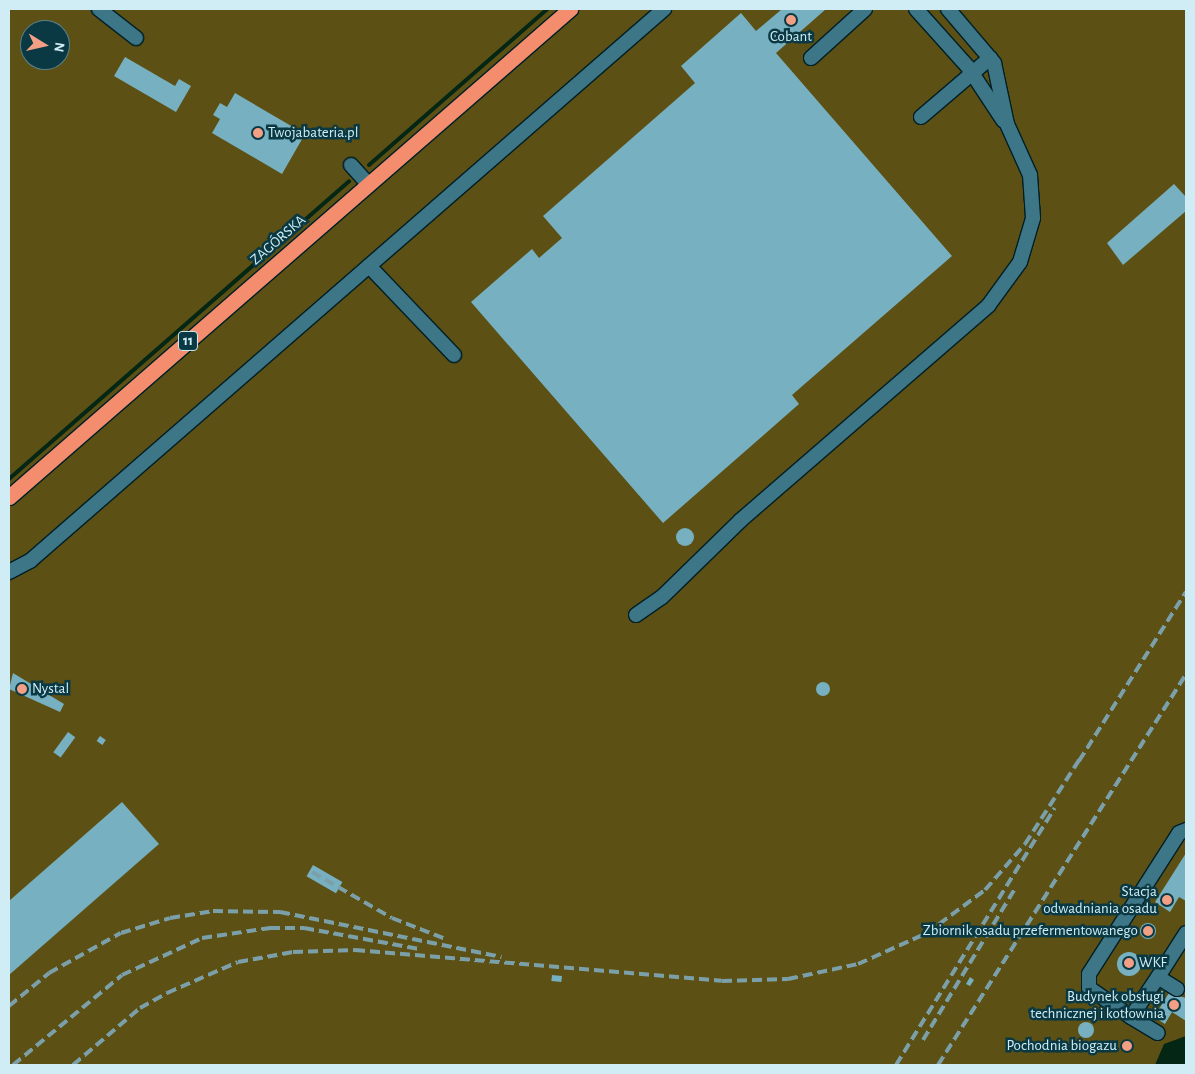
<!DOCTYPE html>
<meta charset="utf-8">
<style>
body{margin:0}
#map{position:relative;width:1195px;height:1074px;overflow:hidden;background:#0a3944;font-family:"Alegreya Sans",sans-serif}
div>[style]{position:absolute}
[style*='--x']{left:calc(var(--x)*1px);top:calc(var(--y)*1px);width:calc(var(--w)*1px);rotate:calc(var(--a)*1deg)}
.green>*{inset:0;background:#5c5014}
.water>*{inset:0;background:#032615}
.stream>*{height:4px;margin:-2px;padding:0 2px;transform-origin:2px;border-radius:2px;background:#032615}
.building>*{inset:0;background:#76b0c1;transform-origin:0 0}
.round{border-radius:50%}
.roads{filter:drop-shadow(1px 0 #011f26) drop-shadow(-1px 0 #011f26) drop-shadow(0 1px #011f26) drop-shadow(0 -1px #011f26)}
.minor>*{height:14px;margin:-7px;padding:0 7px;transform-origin:7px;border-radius:7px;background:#3d7686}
.highway>*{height:15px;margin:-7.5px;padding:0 7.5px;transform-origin:7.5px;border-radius:7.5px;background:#f48d6e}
.rail>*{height:4px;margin-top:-2px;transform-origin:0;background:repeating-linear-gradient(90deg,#7ba0a9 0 10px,transparent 0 15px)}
.dots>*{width:14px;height:14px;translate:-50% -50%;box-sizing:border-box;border:2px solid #0a3944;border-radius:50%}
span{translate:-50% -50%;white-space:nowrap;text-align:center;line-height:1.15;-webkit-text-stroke:5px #0a3944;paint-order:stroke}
.shield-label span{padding:1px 4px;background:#0a3944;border:1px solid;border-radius:4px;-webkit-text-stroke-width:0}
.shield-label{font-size:14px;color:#d0edf5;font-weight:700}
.poi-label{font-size:15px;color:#d0edf5}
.left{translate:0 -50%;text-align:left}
.right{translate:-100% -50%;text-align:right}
.street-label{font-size:15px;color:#d0edf5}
.frame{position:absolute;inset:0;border:10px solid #d0edf5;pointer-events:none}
.north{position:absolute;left:20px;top:20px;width:50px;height:50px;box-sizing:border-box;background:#0a3944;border:1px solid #59818b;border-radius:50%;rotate:99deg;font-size:14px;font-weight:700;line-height:20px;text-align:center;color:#d0edf5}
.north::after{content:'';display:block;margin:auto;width:18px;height:22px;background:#f39f85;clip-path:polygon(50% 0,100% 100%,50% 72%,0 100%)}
</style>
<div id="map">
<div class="green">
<i style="clip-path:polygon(evenodd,9px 9px,1186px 9px,1186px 1065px,9px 1065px,9px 9px,30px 30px,60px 30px,60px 60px,30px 60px,30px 30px)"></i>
</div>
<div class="water">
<i style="clip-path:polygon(1186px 1036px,1186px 1065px,1155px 1065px,1164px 1044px)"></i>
</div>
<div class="stream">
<i style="--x:369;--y:165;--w:237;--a:-41.2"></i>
<i style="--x:9;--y:479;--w:452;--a:-41.2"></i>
</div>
<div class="building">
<i style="clip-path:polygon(782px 9px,826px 9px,776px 53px,952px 256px,792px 395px,799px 404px,663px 523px,471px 302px,532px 249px,539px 258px,562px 238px,543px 216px,695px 83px,681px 66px,741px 13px,756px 31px)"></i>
<i style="clip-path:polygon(125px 57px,175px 86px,179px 79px,191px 86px,176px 112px,114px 76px)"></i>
<i style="clip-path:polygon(235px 93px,305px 134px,282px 174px,212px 133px,220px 119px,213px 115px,220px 103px,227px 107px)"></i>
<i style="clip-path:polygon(1174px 184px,1186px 197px,1186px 211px,1123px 265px,1107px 243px)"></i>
<i class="round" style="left:676px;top:528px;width:18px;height:18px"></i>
<i style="clip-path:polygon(13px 673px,64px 704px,60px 712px,9px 689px)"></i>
<i class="round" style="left:816px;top:682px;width:14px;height:14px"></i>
<i style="left:68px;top:732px;width:9px;height:25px;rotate:36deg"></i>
<i style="left:100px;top:736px;width:7px;height:6px;rotate:34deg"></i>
<i style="clip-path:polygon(122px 802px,159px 844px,9px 975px,9px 901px)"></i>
<i style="clip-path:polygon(1186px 853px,1186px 901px,1179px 897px,1170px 912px,1155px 902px)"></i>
<i style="left:313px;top:865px;width:34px;height:13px;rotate:30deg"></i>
<i class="round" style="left:1140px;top:923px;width:16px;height:16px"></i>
<i class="round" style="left:1117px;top:952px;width:24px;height:24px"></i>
<i style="left:552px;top:975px;width:10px;height:6px;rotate:6deg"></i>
<i style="clip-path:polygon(970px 977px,974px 980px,970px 986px,966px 984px)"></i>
<i style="clip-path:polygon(1169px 993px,1186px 998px,1186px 1021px,1172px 1012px,1165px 1024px,1154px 1017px)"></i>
<i class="round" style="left:1078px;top:1022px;width:16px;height:16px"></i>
</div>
<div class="roads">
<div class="minor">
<i style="--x:99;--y:9;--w:47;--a:38.1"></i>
<i style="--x:916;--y:9;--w:78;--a:48.1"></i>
<i style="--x:968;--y:67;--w:64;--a:56.6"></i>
<i style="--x:811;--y:58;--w:73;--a:-42.2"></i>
<i style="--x:921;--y:117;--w:91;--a:-40.5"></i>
<i style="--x:351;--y:165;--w:25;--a:48"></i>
<i style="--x:369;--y:266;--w:123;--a:46.3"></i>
<i style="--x:9;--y:572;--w:24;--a:-28"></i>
<i style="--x:30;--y:561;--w:841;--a:-41.04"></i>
<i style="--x:636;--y:615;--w:32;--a:-35"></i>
<i style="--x:662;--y:597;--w:110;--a:-44.3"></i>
<i style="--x:741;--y:520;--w:327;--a:-40.9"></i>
<i style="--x:988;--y:306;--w:54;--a:-54"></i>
<i style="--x:1020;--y:262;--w:46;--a:-73.5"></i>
<i style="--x:1033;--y:218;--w:43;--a:-94"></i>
<i style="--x:1030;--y:175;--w:56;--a:-114.3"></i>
<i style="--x:1007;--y:124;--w:62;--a:-102"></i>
<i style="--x:994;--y:63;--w:71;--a:-130.4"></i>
<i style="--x:1158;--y:977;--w:48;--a:124"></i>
<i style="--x:1131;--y:1017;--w:51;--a:-145.4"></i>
<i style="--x:1089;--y:988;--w:14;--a:-90"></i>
<i style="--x:1089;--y:974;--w:167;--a:-57.4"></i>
<i style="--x:1179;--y:833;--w:8;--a:-23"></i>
<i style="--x:1177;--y:989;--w:22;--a:-148"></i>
<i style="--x:1158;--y:977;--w:52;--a:-57.5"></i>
<i style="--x:1131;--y:1017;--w:31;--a:31"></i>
</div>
<div class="highway">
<i style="--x:9;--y:497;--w:744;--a:-41.02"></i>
</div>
</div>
<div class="rail">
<i style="--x:1079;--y:761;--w:200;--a:-57.7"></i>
<i style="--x:312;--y:872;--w:92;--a:29.9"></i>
<i style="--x:392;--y:918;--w:58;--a:21.3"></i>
<i style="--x:9;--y:1006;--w:52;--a:-39.5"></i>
<i style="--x:49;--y:973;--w:82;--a:-29.1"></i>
<i style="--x:121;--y:933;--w:51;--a:-17"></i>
<i style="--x:170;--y:918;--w:44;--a:-9.2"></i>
<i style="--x:213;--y:911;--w:67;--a:0.9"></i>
<i style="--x:280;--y:912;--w:226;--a:11.5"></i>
<i style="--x:923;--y:1040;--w:179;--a:-58.7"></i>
<i style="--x:13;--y:1065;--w:141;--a:-39.5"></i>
<i style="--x:122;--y:975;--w:88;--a:-24.8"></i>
<i style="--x:202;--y:938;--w:69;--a:-8.4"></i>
<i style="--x:270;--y:928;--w:34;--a:0"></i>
<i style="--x:304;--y:928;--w:117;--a:10.3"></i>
<i style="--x:73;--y:1065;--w:88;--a:-40.4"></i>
<i style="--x:140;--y:1008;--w:31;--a:-29"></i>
<i style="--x:167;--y:993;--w:77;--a:-23.6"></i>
<i style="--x:238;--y:962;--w:56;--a:-10.3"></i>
<i style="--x:293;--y:952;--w:62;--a:-1.8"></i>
<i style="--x:355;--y:950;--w:368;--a:4.8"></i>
<i style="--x:722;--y:981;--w:66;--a:-1.7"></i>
<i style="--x:788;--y:979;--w:72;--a:-12.1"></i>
<i style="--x:858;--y:964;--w:76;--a:-24.2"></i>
<i style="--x:927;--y:933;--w:72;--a:-36.6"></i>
<i style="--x:985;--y:890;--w:61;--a:-49"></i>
<i style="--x:1025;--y:844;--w:103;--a:-57.2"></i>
<i style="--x:896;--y:1065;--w:302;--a:-58.3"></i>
<i style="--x:938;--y:1065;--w:463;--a:-57.6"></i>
</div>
<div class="dots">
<i style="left:791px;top:20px;background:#f39f85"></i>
<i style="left:258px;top:133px;background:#f39f85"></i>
<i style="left:22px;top:689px;background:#f39f85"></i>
<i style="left:1167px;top:900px;background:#f39f85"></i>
<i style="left:1148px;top:931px;background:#f39f85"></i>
<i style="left:1129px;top:963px;background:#f39f85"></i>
<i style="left:1174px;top:1005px;background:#f39f85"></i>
<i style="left:1127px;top:1046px;background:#f39f85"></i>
</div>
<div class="shield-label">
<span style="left:188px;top:341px">11</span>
</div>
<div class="poi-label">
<span style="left:791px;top:37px">Cobant</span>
<span class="left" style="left:268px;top:133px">Twojabateria.pl</span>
<span class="left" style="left:32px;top:689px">Nystal</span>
<span class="right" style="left:1157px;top:900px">Stacja<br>odwadniania osadu</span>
<span class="right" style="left:1138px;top:931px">Zbiornik osadu przefermentowanego</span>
<span class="left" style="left:1139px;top:963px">WKF</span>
<span class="right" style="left:1164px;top:1005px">Budynek obsługi<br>technicznej i kotłownia</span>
<span class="right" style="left:1117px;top:1046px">Pochodnia biogazu</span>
</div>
<div class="street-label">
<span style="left:278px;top:240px;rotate:-41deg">ZAGÓRSKA</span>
</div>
<div class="frame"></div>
<div class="north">N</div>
</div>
